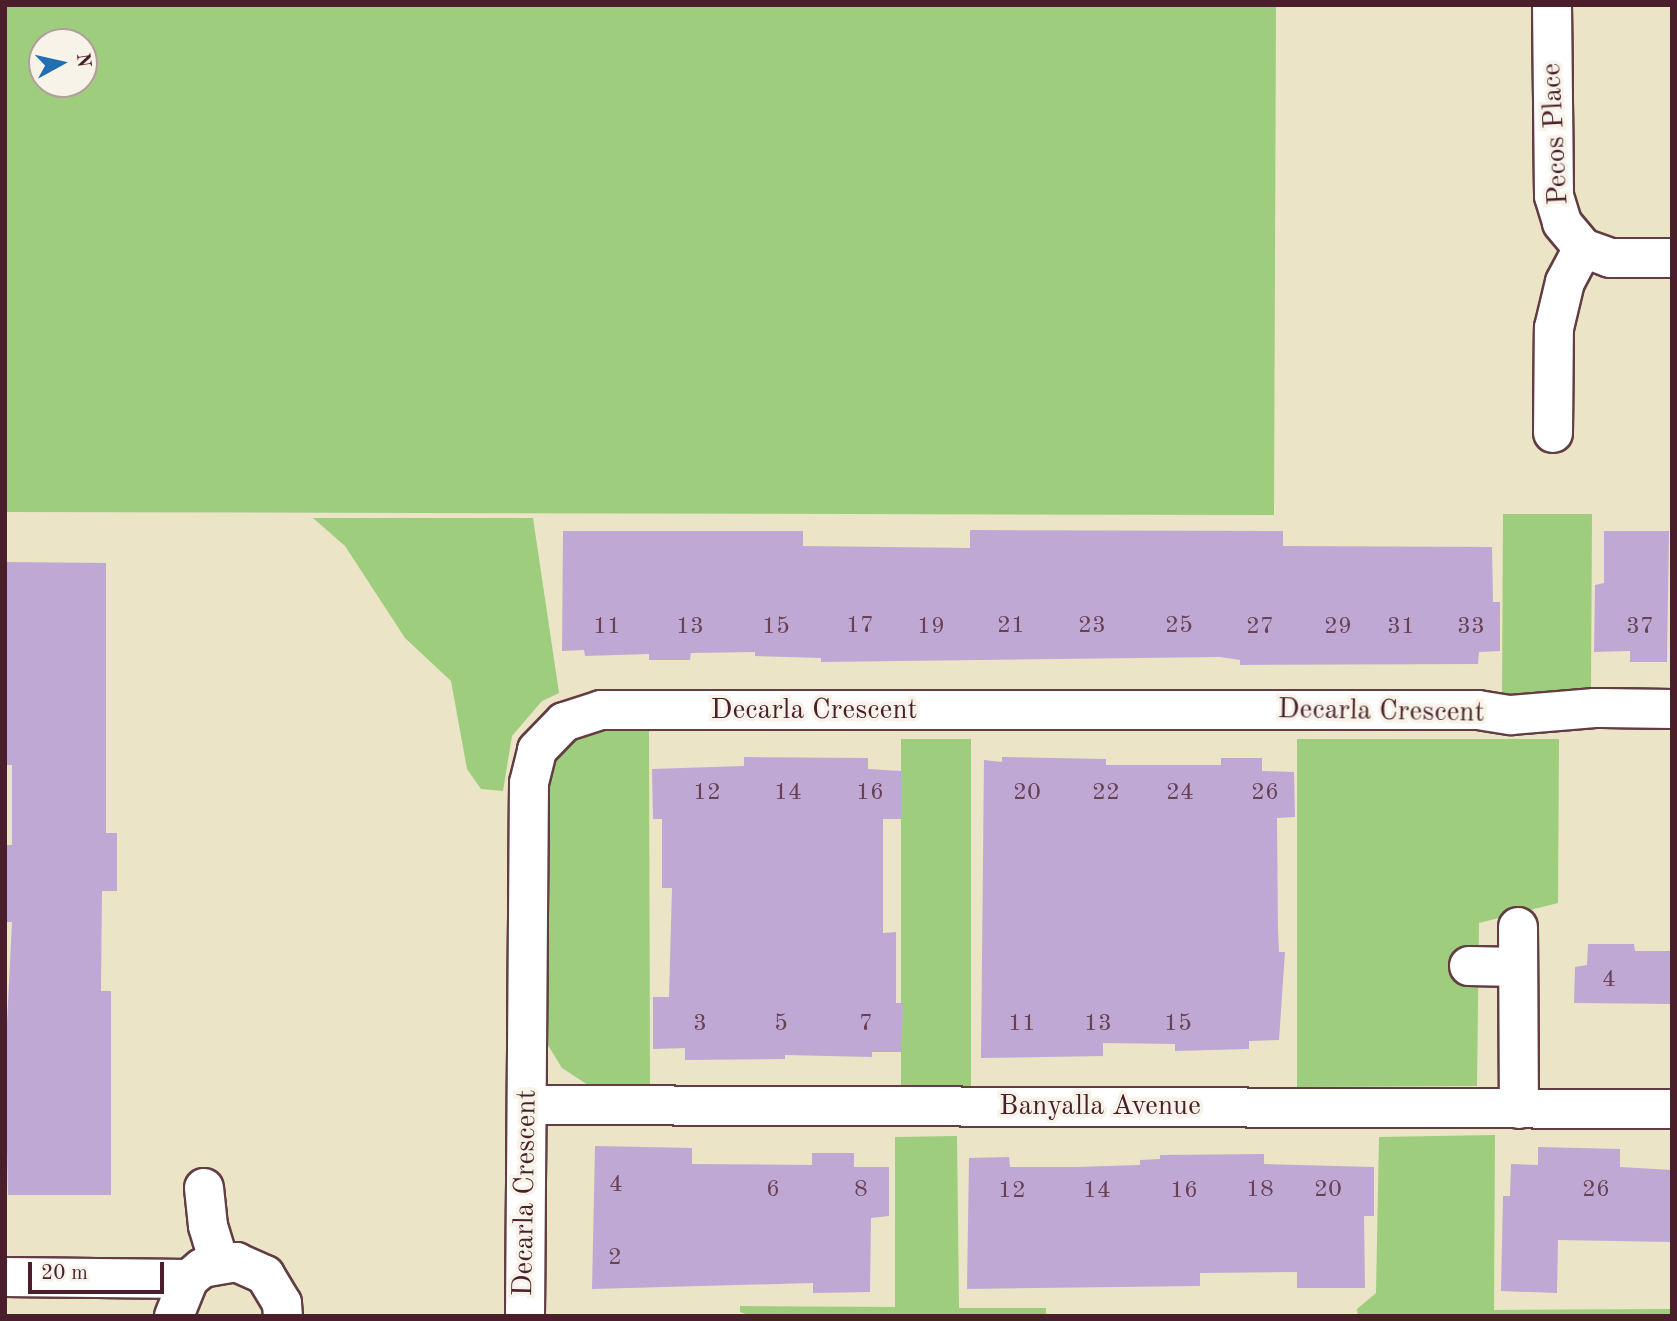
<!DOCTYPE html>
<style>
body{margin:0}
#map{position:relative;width:1677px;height:1321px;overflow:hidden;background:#ebe4c6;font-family:"Old Standard TT",serif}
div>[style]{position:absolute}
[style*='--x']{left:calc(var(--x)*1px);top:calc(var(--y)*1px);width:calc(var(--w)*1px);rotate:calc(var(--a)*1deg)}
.green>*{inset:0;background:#9dcd7d;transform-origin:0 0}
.building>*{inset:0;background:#c0a8d4}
.roads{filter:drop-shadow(2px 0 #623d42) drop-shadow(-2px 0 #623d42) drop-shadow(0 2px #623d42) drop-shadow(0 -2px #623d42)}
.minor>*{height:38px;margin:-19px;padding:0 19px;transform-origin:19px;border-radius:19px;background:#fff}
span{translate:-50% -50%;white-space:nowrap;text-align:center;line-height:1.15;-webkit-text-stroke:7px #f7f3e8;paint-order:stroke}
.number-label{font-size:24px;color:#684155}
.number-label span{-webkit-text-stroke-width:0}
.street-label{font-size:28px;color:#4a1f2b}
.frame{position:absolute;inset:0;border:7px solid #4a1f2b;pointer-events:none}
.north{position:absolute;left:28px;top:28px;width:70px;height:70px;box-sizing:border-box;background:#f7f3e8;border:2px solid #b29e9c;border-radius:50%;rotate:82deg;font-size:19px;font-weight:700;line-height:28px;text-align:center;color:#4a1f2b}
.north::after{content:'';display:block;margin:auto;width:24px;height:32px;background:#1f6fb2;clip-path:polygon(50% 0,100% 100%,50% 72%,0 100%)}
.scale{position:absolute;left:28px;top:1262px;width:136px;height:32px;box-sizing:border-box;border:4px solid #4a1f2b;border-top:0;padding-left:9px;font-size:21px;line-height:24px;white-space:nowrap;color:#4a1f2b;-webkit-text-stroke:5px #f7f3e8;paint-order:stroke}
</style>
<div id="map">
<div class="green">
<i style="clip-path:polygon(evenodd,5px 5px,1276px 5px,1274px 515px,5px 512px,5px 5px,84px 42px,84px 84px,42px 84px,42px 42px,84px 42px)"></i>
<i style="clip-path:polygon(1503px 514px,1592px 514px,1591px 688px,1564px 697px,1502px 697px)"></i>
<i style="clip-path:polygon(313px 518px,533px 518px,559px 693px,542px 701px,512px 736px,503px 791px,481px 789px,467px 769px,451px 681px,405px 638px,345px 546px)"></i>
<i style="clip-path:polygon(649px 727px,650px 1086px,588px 1085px,562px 1068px,546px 1042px,547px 770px,566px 741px,595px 728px)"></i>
<i style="left:901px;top:739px;width:70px;height:348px"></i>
<i style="clip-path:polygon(1297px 739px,1559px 739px,1558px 903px,1479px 923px,1477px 1086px,1297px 1087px)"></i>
<i style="clip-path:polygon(1495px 1135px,1494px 1310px,1672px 1309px,1672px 1316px,1358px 1316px,1357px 1309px,1376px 1293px,1379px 1137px)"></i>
<i style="clip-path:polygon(957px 1136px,959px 1308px,1046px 1308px,1046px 1316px,751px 1316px,740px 1312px,740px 1306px,895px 1307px,895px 1137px)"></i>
</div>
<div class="building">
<i style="clip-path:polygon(970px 530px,1283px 531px,1283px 546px,1492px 547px,1493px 602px,1500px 602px,1500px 651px,1479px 652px,1478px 664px,1240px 665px,1240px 660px,1220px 657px,821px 662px,821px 658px,755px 656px,755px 652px,691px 653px,690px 660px,649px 660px,649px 654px,585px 656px,584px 650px,562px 651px,563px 531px,803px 531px,803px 546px,970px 548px)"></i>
<i style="clip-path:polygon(1604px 531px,1669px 531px,1667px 662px,1630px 662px,1630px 651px,1594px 652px,1595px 585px,1604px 583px)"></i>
<i style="clip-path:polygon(5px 562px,106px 563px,106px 833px,117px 833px,117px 891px,102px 891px,101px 991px,111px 991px,111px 1195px,8px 1195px,5px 1064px,12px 922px,5px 922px,5px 845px,12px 845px,12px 765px,5px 765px)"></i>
<i style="clip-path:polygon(744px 757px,868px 758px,868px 769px,901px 771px,901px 819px,883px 819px,883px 933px,896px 932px,896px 1003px,903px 1003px,901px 1052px,872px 1052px,872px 1057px,785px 1055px,785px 1059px,685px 1060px,685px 1048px,653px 1049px,653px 997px,669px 997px,672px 888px,662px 888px,662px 819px,653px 819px,652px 769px,744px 766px)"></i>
<i style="clip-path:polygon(1002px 757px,1106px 759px,1106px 765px,1221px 765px,1221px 758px,1262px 758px,1262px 771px,1294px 772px,1295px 817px,1277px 818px,1278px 931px,1279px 952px,1285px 952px,1279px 1040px,1249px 1041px,1249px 1049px,1175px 1051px,1175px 1044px,1103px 1043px,1103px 1056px,981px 1058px,984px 760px,1002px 762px)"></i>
<i style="clip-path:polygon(1588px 944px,1634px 944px,1635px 951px,1672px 951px,1672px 1004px,1574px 1003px,1575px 967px,1587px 965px)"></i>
<i style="clip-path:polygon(595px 1146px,692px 1148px,692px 1164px,812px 1165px,812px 1153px,854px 1153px,854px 1167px,889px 1167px,889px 1216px,871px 1218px,870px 1292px,813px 1293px,813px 1283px,592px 1289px)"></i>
<i style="clip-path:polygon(1538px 1147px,1620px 1149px,1620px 1167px,1672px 1170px,1672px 1242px,1558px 1240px,1557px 1293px,1501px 1291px,1503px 1196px,1510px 1196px,1511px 1164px,1538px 1165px)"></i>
<i style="clip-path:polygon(1264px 1154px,1264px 1164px,1374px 1167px,1374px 1216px,1364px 1216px,1365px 1288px,1297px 1288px,1297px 1272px,1200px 1273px,1200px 1286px,967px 1289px,969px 1158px,1009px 1157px,1010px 1167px,1076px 1167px,1140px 1165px,1140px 1160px,1160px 1159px,1160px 1155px)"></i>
</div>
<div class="roads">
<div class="minor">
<i style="--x:1552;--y:5;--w:191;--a:89.4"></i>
<i style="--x:1554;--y:196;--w:28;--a:73"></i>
<i style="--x:1562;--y:223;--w:33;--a:50"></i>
<i style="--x:1583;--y:248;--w:29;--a:20"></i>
<i style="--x:1610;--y:258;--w:62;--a:0"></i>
<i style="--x:1553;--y:433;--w:105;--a:-89.5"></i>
<i style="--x:1554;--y:328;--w:47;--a:-76.6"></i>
<i style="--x:1565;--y:282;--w:38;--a:-62"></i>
<i style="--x:1518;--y:927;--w:182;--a:89.7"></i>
<i style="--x:1469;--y:966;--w:49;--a:1.2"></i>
<i style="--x:527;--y:1105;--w:1145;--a:0.2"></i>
<i style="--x:204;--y:1188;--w:38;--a:84"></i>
<i style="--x:208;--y:1226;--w:38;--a:73"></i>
<i style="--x:5;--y:1277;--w:184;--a:0.6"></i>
<i style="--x:174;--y:1316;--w:40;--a:-68"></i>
<i style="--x:189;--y:1279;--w:17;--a:-40"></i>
<i style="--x:202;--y:1268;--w:35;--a:-10"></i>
<i style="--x:236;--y:1262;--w:32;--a:24"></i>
<i style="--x:265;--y:1275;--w:33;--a:59"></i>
<i style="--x:282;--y:1303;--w:13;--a:86"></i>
<i style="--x:525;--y:1316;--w:533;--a:-89.57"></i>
<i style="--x:529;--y:783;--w:34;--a:-76"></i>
<i style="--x:537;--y:750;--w:39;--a:-46"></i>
<i style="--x:564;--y:722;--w:39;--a:-18"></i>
<i style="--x:601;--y:710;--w:877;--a:0"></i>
<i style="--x:1478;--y:710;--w:33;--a:9"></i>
<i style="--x:1511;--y:715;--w:84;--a:-4.8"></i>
<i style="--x:1595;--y:708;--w:77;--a:0.7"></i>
</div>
</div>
<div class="number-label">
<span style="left:860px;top:627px">17</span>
<span style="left:1011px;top:627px">21</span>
<span style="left:1092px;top:627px">23</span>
<span style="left:1179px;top:627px">25</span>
<span style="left:607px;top:628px">11</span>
<span style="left:690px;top:628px">13</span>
<span style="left:776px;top:628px">15</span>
<span style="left:931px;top:628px">19</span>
<span style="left:1260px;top:628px">27</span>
<span style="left:1338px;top:628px">29</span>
<span style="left:1401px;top:628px">31</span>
<span style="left:1471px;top:628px">33</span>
<span style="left:1640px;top:628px">37</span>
<span style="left:707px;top:794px">12</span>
<span style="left:788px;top:794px">14</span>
<span style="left:870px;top:794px">16</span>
<span style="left:1027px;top:794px">20</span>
<span style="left:1106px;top:794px">22</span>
<span style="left:1180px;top:794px">24</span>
<span style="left:1265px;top:794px">26</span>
<span style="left:1609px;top:981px">4</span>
<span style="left:700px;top:1025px">3</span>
<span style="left:781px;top:1025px">5</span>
<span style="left:866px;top:1025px">7</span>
<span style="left:1022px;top:1025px">11</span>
<span style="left:1098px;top:1025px">13</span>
<span style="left:1178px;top:1025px">15</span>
<span style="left:616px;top:1186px">4</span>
<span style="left:773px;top:1191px">6</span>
<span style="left:861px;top:1191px">8</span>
<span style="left:1260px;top:1191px">18</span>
<span style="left:1328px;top:1191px">20</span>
<span style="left:1596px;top:1191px">26</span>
<span style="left:1012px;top:1192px">12</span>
<span style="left:1097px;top:1192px">14</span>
<span style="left:1184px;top:1192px">16</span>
<span style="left:615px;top:1259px">2</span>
</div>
<div class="street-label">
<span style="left:1556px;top:134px;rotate:-93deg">Pecos Place</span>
<span style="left:814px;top:711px">Decarla Crescent</span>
<span style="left:1381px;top:712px;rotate:1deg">Decarla Crescent</span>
<span style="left:1100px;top:1107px">Banyalla Avenue</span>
<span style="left:526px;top:1193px;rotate:-89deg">Decarla Crescent</span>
</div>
<div class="frame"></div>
<div class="north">N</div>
<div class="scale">20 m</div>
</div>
